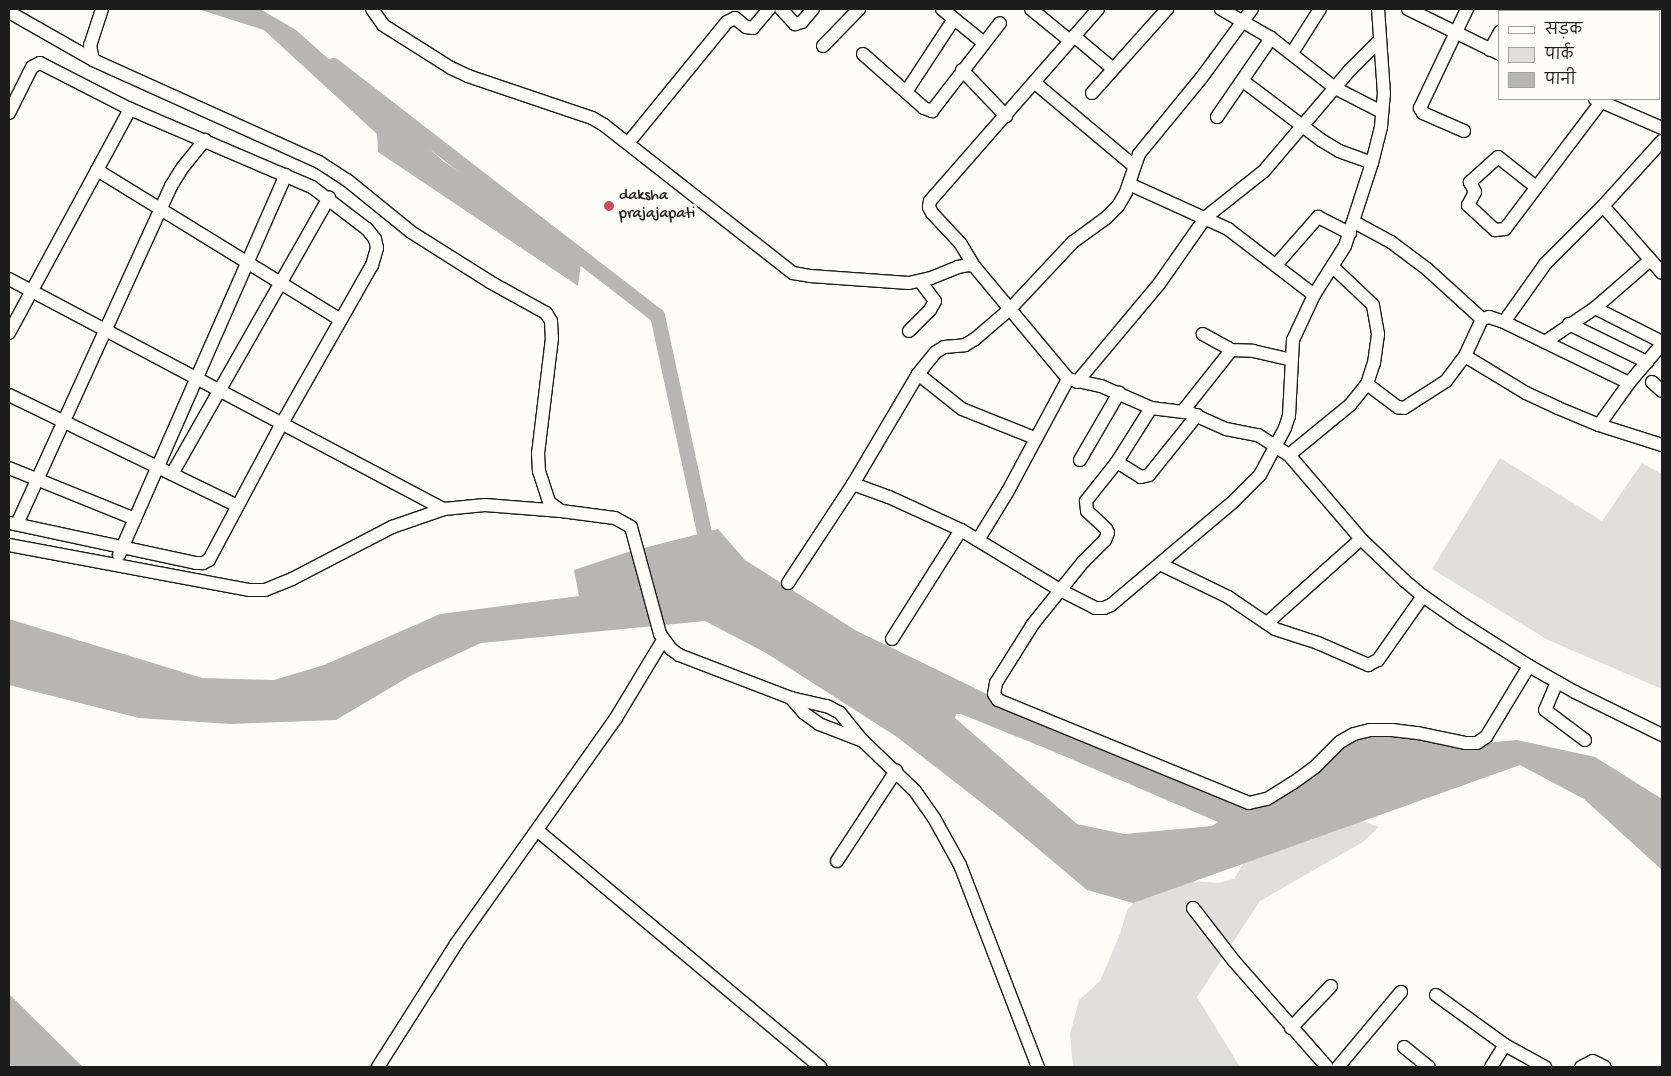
<!DOCTYPE html>
<meta charset="utf-8">
<style>
body{margin:0}
#map{position:relative;width:1671px;height:1076px;overflow:hidden;background:#fdfcf7;font-family:"Gochi Hand","Playpen Sans Deva",sans-serif}
div>[style]{position:absolute}
[style*='--x']{left:calc(var(--x)*1px);top:calc(var(--y)*1px);width:calc(var(--w)*1px);rotate:calc(var(--a)*1deg)}
.green>*{inset:0;background:#e0dfdb}
.water>*{inset:0;background:#b7b6b2}
.river>*{height:15px;margin:-7.5px;padding:0 7.5px;transform-origin:7.5px;border-radius:7.5px;background:#b7b6b2}
.roads{filter:drop-shadow(1px 0 #1c1c1c) drop-shadow(-1px 0 #1c1c1c) drop-shadow(0 1px #1c1c1c) drop-shadow(0 -1px #1c1c1c)}
.minor>*{height:12px;margin:-6px;padding:0 6px;transform-origin:6px;border-radius:6px;background:#fdfcf7}
.dots>*{width:14px;height:14px;translate:-50% -50%;box-sizing:border-box;border:2px solid #fdfcf7;border-radius:50%}
span{translate:-50% -50%;white-space:nowrap;text-align:center;line-height:1.15;-webkit-text-stroke:5px #fdfcf7;paint-order:stroke}
.poi-label{font-size:16px;color:#1c1c1c}
.left{translate:0 -50%;text-align:left}
.frame{position:absolute;inset:0;border:10px solid #1c1c1c;pointer-events:none}
.legend{position:absolute;left:1498px;top:10px;width:162px;height:90px;box-sizing:border-box;background:#fdfcf7;border:1px solid #a3a29f;margin:0;padding:6px 9px;list-style:none;font-size:15px;color:#1c1c1c}
.legend li{display:flex;align-items:center;gap:10px;height:25px}
.legend b{width:25px;border:1px solid #a3a29f}
</style>
<div id="map">
<div class="green">
<i style="clip-path:polygon(1500px 458px,1602px 521px,1642px 463px,1662px 474px,1662px 689px,1548px 640px,1432px 569px)"></i>
<i style="clip-path:polygon(1355px 818px,1379px 827px,1363px 842px,1260px 901px,1197px 997px,1240px 1067px,1073px 1067px,1070px 1034px,1079px 1000px,1100px 981px,1120px 934px,1127px 910px,1144px 891px,1181px 880px,1218px 883px,1234px 879px,1250px 852px)"></i>
</div>
<div class="water">
<i style="clip-path:polygon(198px 9px,260px 9px,296px 30px,443px 161px,582px 255px,578px 286px,378px 152px,377px 134px,264px 30px)"></i>
<i style="clip-path:polygon(evenodd,718px 529px,745px 560px,855px 630px,989px 695px,1248px 806px,1306px 773px,1348px 736px,1385px 734px,1472px 744px,1517px 740px,1595px 757px,1662px 799px,1662px 870px,1584px 799px,1520px 765px,1133px 903px,1087px 890px,1005px 821px,897px 737px,766px 653px,705px 621px,481px 643px,412px 675px,336px 720px,230px 724px,139px 718px,9px 685px,9px 619px,202px 678px,274px 680px,324px 665px,440px 614px,579px 596px,574px 570px,628px 552px,718px 529px,956px 714px,961px 714px,1057px 753px,1218px 822px,1212px 826px,1124px 834px,1077px 824px,955px 718px,956px 714px)"></i>
<i style="clip-path:polygon(9px 994px,83px 1067px,9px 1067px)"></i>
</div>
<div class="river">
<i style="--x:333;--y:65;--w:409;--a:37.7"></i>
<i style="--x:657;--y:315;--w:222;--a:77.8"></i>
</div>
<div class="roads">
<div class="minor">
<i style="--x:102;--y:9;--w:38;--a:108"></i>
<i style="--x:90;--y:45;--w:15;--a:79"></i>
<i style="--x:93;--y:60;--w:248;--a:24.3"></i>
<i style="--x:319;--y:162;--w:33;--a:33"></i>
<i style="--x:347;--y:180;--w:82;--a:39.1"></i>
<i style="--x:411;--y:232;--w:93;--a:32.3"></i>
<i style="--x:490;--y:282;--w:64;--a:29"></i>
<i style="--x:546;--y:313;--w:9;--a:58"></i>
<i style="--x:551;--y:321;--w:17;--a:87"></i>
<i style="--x:552;--y:338;--w:116;--a:96.9"></i>
<i style="--x:538;--y:453;--w:18;--a:87"></i>
<i style="--x:539;--y:471;--w:33;--a:72"></i>
<i style="--x:549;--y:502;--w:15;--a:37"></i>
<i style="--x:561;--y:511;--w:54;--a:7.4"></i>
<i style="--x:615;--y:518;--w:18;--a:29"></i>
<i style="--x:631;--y:527;--w:111;--a:74.8"></i>
<i style="--x:660;--y:634;--w:19;--a:54"></i>
<i style="--x:671;--y:649;--w:10;--a:37"></i>
<i style="--x:679;--y:655;--w:120;--a:21"></i>
<i style="--x:791;--y:698;--w:37;--a:13"></i>
<i style="--x:827;--y:706;--w:15;--a:28"></i>
<i style="--x:840;--y:713;--w:36;--a:51"></i>
<i style="--x:863;--y:741;--w:72;--a:43.9"></i>
<i style="--x:915;--y:791;--w:33;--a:55"></i>
<i style="--x:934;--y:818;--w:54;--a:61"></i>
<i style="--x:960;--y:865;--w:217;--a:68.9"></i>
<i style="--x:372;--y:9;--w:19;--a:55"></i>
<i style="--x:383;--y:25;--w:80;--a:32.3"></i>
<i style="--x:451;--y:68;--w:19;--a:25"></i>
<i style="--x:468;--y:76;--w:131;--a:18.7"></i>
<i style="--x:592;--y:118;--w:14;--a:30"></i>
<i style="--x:604;--y:125;--w:240;--a:38.1"></i>
<i style="--x:793;--y:273;--w:17;--a:10"></i>
<i style="--x:810;--y:276;--w:99;--a:4"></i>
<i style="--x:909;--y:283;--w:23;--a:-13"></i>
<i style="--x:931;--y:278;--w:29;--a:-22"></i>
<i style="--x:958;--y:267;--w:10;--a:-11"></i>
<i style="--x:968;--y:265;--w:6;--a:9"></i>
<i style="--x:974;--y:266;--w:147;--a:50.2"></i>
<i style="--x:1068;--y:379;--w:34;--a:12"></i>
<i style="--x:1101;--y:386;--w:55;--a:23.7"></i>
<i style="--x:1151;--y:408;--w:39;--a:7"></i>
<i style="--x:1190;--y:413;--w:39;--a:24"></i>
<i style="--x:1226;--y:429;--w:33;--a:11"></i>
<i style="--x:1258;--y:435;--w:37;--a:33"></i>
<i style="--x:1289;--y:455;--w:111;--a:49.4"></i>
<i style="--x:1361;--y:539;--w:61;--a:43.7"></i>
<i style="--x:1405;--y:581;--w:23;--a:40"></i>
<i style="--x:1423;--y:596;--w:45;--a:35.1"></i>
<i style="--x:1460;--y:622;--w:82;--a:32.5"></i>
<i style="--x:1529;--y:666;--w:53;--a:29.5"></i>
<i style="--x:1575;--y:692;--w:97;--a:26.3"></i>
<i style="--x:781;--y:9;--w:21;--a:47"></i>
<i style="--x:795;--y:24;--w:7;--a:-16"></i>
<i style="--x:802;--y:22;--w:17;--a:-50"></i>
<i style="--x:942;--y:9;--w:54;--a:39"></i>
<i style="--x:1031;--y:9;--w:50;--a:39.4"></i>
<i style="--x:1408;--y:9;--w:102;--a:26.1"></i>
<i style="--x:1512;--y:11;--w:2;--a:-63"></i>
<i style="--x:1617;--y:11;--w:3;--a:-45"></i>
<i style="--x:9;--y:12;--w:97;--a:29.7"></i>
<i style="--x:1074;--y:36;--w:51;--a:40.2"></i>
<i style="--x:1271;--y:38;--w:81;--a:38"></i>
<i style="--x:1335;--y:88;--w:53;--a:27.1"></i>
<i style="--x:823;--y:46;--w:52;--a:-45.8"></i>
<i style="--x:1490;--y:50;--w:21;--a:-61"></i>
<i style="--x:1292;--y:53;--w:52;--a:-57.5"></i>
<i style="--x:863;--y:54;--w:81;--a:41.5"></i>
<i style="--x:924;--y:108;--w:9;--a:21"></i>
<i style="--x:932;--y:111;--w:111;--a:-52.3"></i>
<i style="--x:962;--y:70;--w:64;--a:46.3"></i>
<i style="--x:1243;--y:81;--w:98;--a:37.1"></i>
<i style="--x:1321;--y:140;--w:21;--a:31"></i>
<i style="--x:1339;--y:151;--w:35;--a:20"></i>
<i style="--x:1035;--y:83;--w:129;--a:40"></i>
<i style="--x:906;--y:92;--w:87;--a:-56.7"></i>
<i style="--x:1092;--y:93;--w:113;--a:-48.2"></i>
<i style="--x:1595;--y:99;--w:73;--a:23.4"></i>
<i style="--x:9;--y:113;--w:51;--a:-63.4"></i>
<i style="--x:32;--y:67;--w:9;--a:-27"></i>
<i style="--x:40;--y:63;--w:101;--a:27.1"></i>
<i style="--x:130;--y:109;--w:198;--a:23.2"></i>
<i style="--x:312;--y:187;--w:69;--a:37.4"></i>
<i style="--x:367;--y:229;--w:13;--a:51"></i>
<i style="--x:375;--y:239;--w:9;--a:77"></i>
<i style="--x:377;--y:248;--w:18;--a:106"></i>
<i style="--x:372;--y:265;--w:184;--a:119.6"></i>
<i style="--x:281;--y:425;--w:153;--a:118.1"></i>
<i style="--x:209;--y:560;--w:7;--a:153"></i>
<i style="--x:203;--y:563;--w:7;--a:180"></i>
<i style="--x:196;--y:563;--w:191;--a:-167.9"></i>
<i style="--x:1217;--y:117;--w:96;--a:-55.6"></i>
<i style="--x:1271;--y:38;--w:58;--a:-149.9"></i>
<i style="--x:1464;--y:131;--w:45;--a:-156.3"></i>
<i style="--x:1423;--y:113;--w:6;--a:-121"></i>
<i style="--x:1420;--y:108;--w:110;--a:-64.6"></i>
<i style="--x:629;--y:142;--w:155;--a:-50.8"></i>
<i style="--x:727;--y:22;--w:9;--a:-27"></i>
<i style="--x:735;--y:18;--w:14;--a:39"></i>
<i style="--x:746;--y:27;--w:7;--a:8"></i>
<i style="--x:753;--y:28;--w:25;--a:-50"></i>
<i style="--x:97;--y:170;--w:286;--a:31.6"></i>
<i style="--x:1129;--y:184;--w:109;--a:24.4"></i>
<i style="--x:1228;--y:229;--w:108;--a:37.5"></i>
<i style="--x:1536;--y:187;--w:48;--a:-141.7"></i>
<i style="--x:1498;--y:157;--w:38;--a:138"></i>
<i style="--x:1470;--y:182;--w:11;--a:63"></i>
<i style="--x:1475;--y:192;--w:15;--a:118"></i>
<i style="--x:1468;--y:205;--w:37;--a:43"></i>
<i style="--x:1495;--y:230;--w:10;--a:-6"></i>
<i style="--x:1505;--y:229;--w:159;--a:-52.9"></i>
<i style="--x:1603;--y:206;--w:89;--a:48.6"></i>
<i style="--x:1354;--y:222;--w:42;--a:28.4"></i>
<i style="--x:1391;--y:242;--w:45;--a:36.9"></i>
<i style="--x:1427;--y:269;--w:74;--a:42.3"></i>
<i style="--x:1276;--y:265;--w:64;--a:-48.8"></i>
<i style="--x:1318;--y:217;--w:36;--a:27"></i>
<i style="--x:974;--y:266;--w:27;--a:-121"></i>
<i style="--x:960;--y:243;--w:41;--a:-133"></i>
<i style="--x:932;--y:213;--w:7;--a:-117"></i>
<i style="--x:929;--y:207;--w:6;--a:-81"></i>
<i style="--x:930;--y:201;--w:255;--a:-48.8"></i>
<i style="--x:9;--y:279;--w:492;--a:27.9"></i>
<i style="--x:1595;--y:308;--w:75;--a:26.9"></i>
<i style="--x:1504;--y:322;--w:139;--a:26"></i>
<i style="--x:1569;--y:324;--w:87;--a:26"></i>
<i style="--x:909;--y:331;--w:30;--a:-45"></i>
<i style="--x:930;--y:310;--w:10;--a:-61"></i>
<i style="--x:935;--y:301;--w:25;--a:-127"></i>
<i style="--x:9;--y:333;--w:255;--a:-61.6"></i>
<i style="--x:1545;--y:342;--w:60;--a:-34.2"></i>
<i style="--x:1595;--y:308;--w:72;--a:-41"></i>
<i style="--x:1229;--y:350;--w:24;--a:2"></i>
<i style="--x:1253;--y:351;--w:39;--a:13"></i>
<i style="--x:1465;--y:356;--w:71;--a:31.2"></i>
<i style="--x:1526;--y:393;--w:35;--a:25"></i>
<i style="--x:1558;--y:408;--w:44;--a:22.5"></i>
<i style="--x:1599;--y:425;--w:66;--a:17.6"></i>
<i style="--x:918;--y:374;--w:56;--a:38.5"></i>
<i style="--x:962;--y:409;--w:79;--a:21.7"></i>
<i style="--x:1077;--y:382;--w:128;--a:-50.1"></i>
<i style="--x:1159;--y:284;--w:82;--a:-55"></i>
<i style="--x:1206;--y:217;--w:74;--a:-38.4"></i>
<i style="--x:1264;--y:171;--w:133;--a:-49.6"></i>
<i style="--x:1350;--y:70;--w:42;--a:-45"></i>
<i style="--x:1652;--y:382;--w:13;--a:42"></i>
<i style="--x:1367;--y:384;--w:39;--a:37"></i>
<i style="--x:1398;--y:407;--w:6;--a:9"></i>
<i style="--x:1404;--y:408;--w:50;--a:-32.7"></i>
<i style="--x:1446;--y:381;--w:31;--a:-53"></i>
<i style="--x:1465;--y:356;--w:41;--a:-65.3"></i>
<i style="--x:1482;--y:319;--w:7;--a:-16"></i>
<i style="--x:1489;--y:317;--w:16;--a:18"></i>
<i style="--x:1504;--y:322;--w:72;--a:-54.6"></i>
<i style="--x:1546;--y:263;--w:81;--a:-45"></i>
<i style="--x:1603;--y:206;--w:88;--a:-47.8"></i>
<i style="--x:9;--y:395;--w:254;--a:25.9"></i>
<i style="--x:1151;--y:408;--w:64;--a:122.2"></i>
<i style="--x:1117;--y:462;--w:50;--a:128.5"></i>
<i style="--x:1086;--y:501;--w:10;--a:84"></i>
<i style="--x:1087;--y:511;--w:26;--a:43"></i>
<i style="--x:1106;--y:529;--w:4;--a:63"></i>
<i style="--x:1108;--y:533;--w:8;--a:113"></i>
<i style="--x:1105;--y:540;--w:31;--a:135"></i>
<i style="--x:1083;--y:562;--w:80;--a:128.9"></i>
<i style="--x:1033;--y:624;--w:70;--a:122.1"></i>
<i style="--x:996;--y:683;--w:11;--a:100"></i>
<i style="--x:994;--y:694;--w:7;--a:56"></i>
<i style="--x:998;--y:700;--w:271;--a:22.3"></i>
<i style="--x:1249;--y:803;--w:18;--a:-13"></i>
<i style="--x:1267;--y:799;--w:31;--a:-32"></i>
<i style="--x:1293;--y:783;--w:27;--a:-36"></i>
<i style="--x:1315;--y:767;--w:35;--a:-45"></i>
<i style="--x:1340;--y:742;--w:16;--a:-30"></i>
<i style="--x:1354;--y:734;--w:16;--a:-14"></i>
<i style="--x:1370;--y:730;--w:22;--a:0"></i>
<i style="--x:1392;--y:730;--w:26;--a:7"></i>
<i style="--x:1418;--y:733;--w:49;--a:11.8"></i>
<i style="--x:1466;--y:743;--w:11;--a:0"></i>
<i style="--x:1477;--y:743;--w:11;--a:-34"></i>
<i style="--x:1486;--y:737;--w:83;--a:-58.8"></i>
<i style="--x:1183;--y:411;--w:74;--a:-51.6"></i>
<i style="--x:1229;--y:353;--w:5;--a:-101"></i>
<i style="--x:1228;--y:348;--w:29;--a:-151"></i>
<i style="--x:1599;--y:425;--w:52;--a:-54.5"></i>
<i style="--x:1629;--y:383;--w:51;--a:-49.8"></i>
<i style="--x:1289;--y:455;--w:79;--a:-39.3"></i>
<i style="--x:1350;--y:405;--w:27;--a:-51"></i>
<i style="--x:1367;--y:384;--w:22;--a:-72"></i>
<i style="--x:1374;--y:363;--w:29;--a:-82"></i>
<i style="--x:1378;--y:334;--w:29;--a:-100"></i>
<i style="--x:1373;--y:305;--w:55;--a:-136.5"></i>
<i style="--x:1080;--y:460;--w:78;--a:-59.8"></i>
<i style="--x:1117;--y:462;--w:28;--a:32"></i>
<i style="--x:1141;--y:477;--w:8;--a:-14"></i>
<i style="--x:1149;--y:475;--w:77;--a:-51.3"></i>
<i style="--x:9;--y:468;--w:136;--a:22"></i>
<i style="--x:172;--y:474;--w:318;--a:-60.4"></i>
<i style="--x:853;--y:484;--w:38;--a:20"></i>
<i style="--x:889;--y:497;--w:79;--a:24.6"></i>
<i style="--x:961;--y:530;--w:116;--a:31.2"></i>
<i style="--x:1060;--y:590;--w:39;--a:27"></i>
<i style="--x:1095;--y:608;--w:9;--a:0"></i>
<i style="--x:1104;--y:608;--w:8;--a:-23"></i>
<i style="--x:1111;--y:605;--w:161;--a:-40.2"></i>
<i style="--x:1234;--y:501;--w:37;--a:-45"></i>
<i style="--x:1260;--y:475;--w:53;--a:-62"></i>
<i style="--x:1285;--y:428;--w:13;--a:-72"></i>
<i style="--x:1289;--y:416;--w:76;--a:-87"></i>
<i style="--x:1293;--y:340;--w:50;--a:-65"></i>
<i style="--x:1314;--y:295;--w:58;--a:-57.7"></i>
<i style="--x:1345;--y:246;--w:87;--a:-72"></i>
<i style="--x:1372;--y:163;--w:37;--a:-76"></i>
<i style="--x:1381;--y:127;--w:33;--a:-85"></i>
<i style="--x:1384;--y:94;--w:85;--a:-94"></i>
<i style="--x:17;--y:524;--w:371;--a:-65.5"></i>
<i style="--x:171;--y:186;--w:22;--a:-58"></i>
<i style="--x:183;--y:167;--w:35;--a:-51"></i>
<i style="--x:978;--y:540;--w:57;--a:-58.5"></i>
<i style="--x:1008;--y:491;--w:127;--a:-61.8"></i>
<i style="--x:9;--y:545;--w:245;--a:10.6"></i>
<i style="--x:250;--y:590;--w:15;--a:0"></i>
<i style="--x:265;--y:590;--w:29;--a:-22"></i>
<i style="--x:292;--y:579;--w:113;--a:-27.5"></i>
<i style="--x:392;--y:527;--w:55;--a:-19.1"></i>
<i style="--x:444;--y:509;--w:41;--a:-5.6"></i>
<i style="--x:485;--y:505;--w:76;--a:4.5"></i>
<i style="--x:119;--y:555;--w:415;--a:-66.3"></i>
<i style="--x:1160;--y:564;--w:76;--a:25.9"></i>
<i style="--x:1228;--y:597;--w:57;--a:34.2"></i>
<i style="--x:1275;--y:629;--w:45;--a:18"></i>
<i style="--x:1318;--y:643;--w:55;--a:23.7"></i>
<i style="--x:1368;--y:665;--w:11;--a:-27"></i>
<i style="--x:1378;--y:660;--w:78;--a:-54.9"></i>
<i style="--x:788;--y:583;--w:118;--a:-56.7"></i>
<i style="--x:853;--y:484;--w:128;--a:-59.4"></i>
<i style="--x:918;--y:374;--w:28;--a:-51"></i>
<i style="--x:936;--y:352;--w:9;--a:-32"></i>
<i style="--x:944;--y:347;--w:21;--a:-5"></i>
<i style="--x:965;--y:345;--w:12;--a:-31"></i>
<i style="--x:975;--y:339;--w:48;--a:-40.7"></i>
<i style="--x:1011;--y:308;--w:91;--a:-46.8"></i>
<i style="--x:1073;--y:242;--w:41;--a:-36"></i>
<i style="--x:1106;--y:218;--w:17;--a:-45"></i>
<i style="--x:1118;--y:206;--w:16;--a:-60"></i>
<i style="--x:1126;--y:192;--w:40;--a:-71.1"></i>
<i style="--x:1139;--y:154;--w:99;--a:-50.7"></i>
<i style="--x:1202;--y:77;--w:84;--a:-53.7"></i>
<i style="--x:1267;--y:623;--w:126;--a:-41.8"></i>
<i style="--x:892;--y:639;--w:129;--a:-57.7"></i>
<i style="--x:1557;--y:682;--w:30;--a:113"></i>
<i style="--x:1545;--y:710;--w:50;--a:36.9"></i>
<i style="--x:791;--y:698;--w:20;--a:49"></i>
<i style="--x:804;--y:713;--w:19;--a:36"></i>
<i style="--x:819;--y:724;--w:47;--a:21.1"></i>
<i style="--x:538;--y:831;--w:368;--a:39.9"></i>
<i style="--x:837;--y:861;--w:108;--a:-56.8"></i>
<i style="--x:1193;--y:908;--w:67;--a:52.3"></i>
<i style="--x:1234;--y:961;--w:141;--a:48.7"></i>
<i style="--x:1436;--y:995;--w:85;--a:35.9"></i>
<i style="--x:1505;--y:1045;--w:46;--a:28.8"></i>
<i style="--x:1291;--y:1028;--w:58;--a:-46.4"></i>
<i style="--x:1404;--y:1047;--w:32;--a:39"></i>
<i style="--x:378;--y:1067;--w:146;--a:-57.6"></i>
<i style="--x:456;--y:944;--w:277;--a:-54.7"></i>
<i style="--x:616;--y:718;--w:91;--a:-58.9"></i>
<i style="--x:1338;--y:1067;--w:98;--a:-50"></i>
<i style="--x:1491;--y:1067;--w:26;--a:-58"></i>
<i style="--x:1581;--y:1067;--w:13;--a:-27"></i>
<i style="--x:1593;--y:1061;--w:13;--a:27"></i>
</div>
</div>
<div class="dots">
<i style="left:609px;top:206px;background:#d1495b"></i>
</div>
<div class="poi-label">
<span class="left" style="left:619px;top:206px">daksha<br>prajajapati</span>
</div>
<div class="frame"></div>
<ul class="legend">
<li><b style="height:6px;background:#fdfcf7"></b>सड़क</li>
<li><b style="height:14px;background:#e0dfdb"></b>पार्क</li>
<li><b style="height:14px;background:#b7b6b2"></b>पानी</li>
</ul>
</div>
